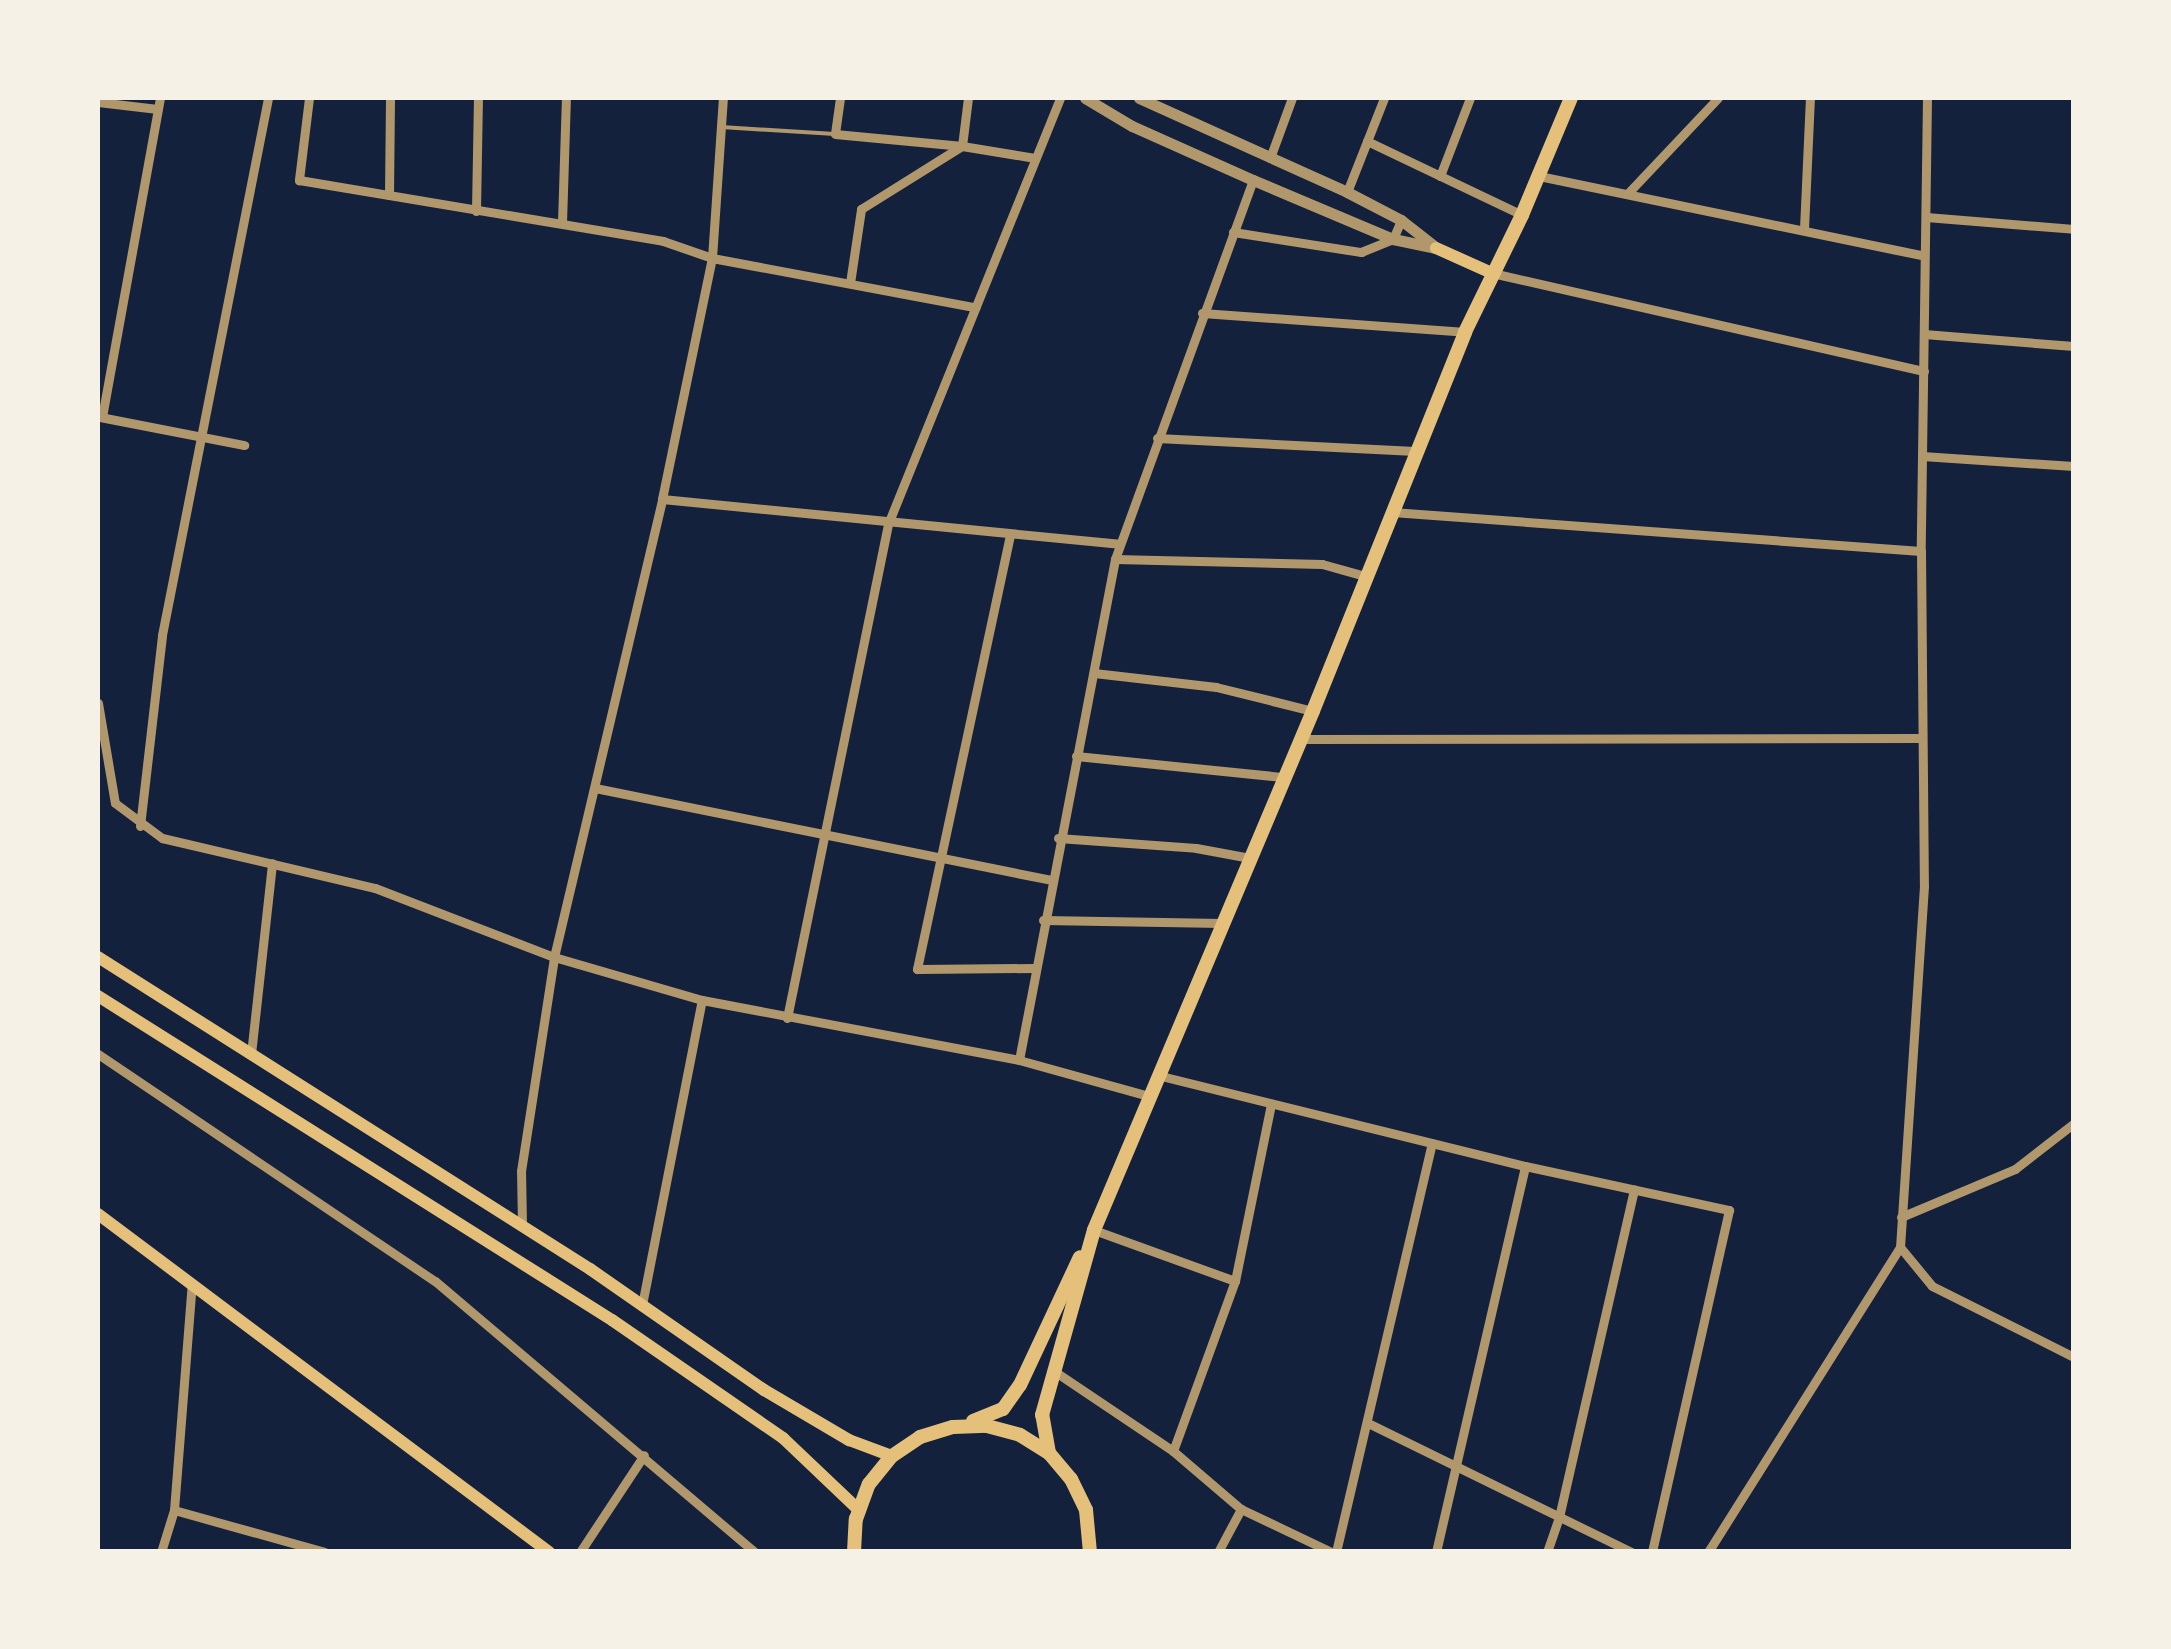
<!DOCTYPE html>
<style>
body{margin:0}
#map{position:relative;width:2171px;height:1649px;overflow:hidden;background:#14213d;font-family:"Source Sans 3",sans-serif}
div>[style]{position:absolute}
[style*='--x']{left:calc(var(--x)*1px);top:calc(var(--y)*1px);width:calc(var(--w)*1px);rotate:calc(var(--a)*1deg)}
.service>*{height:4px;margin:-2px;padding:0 2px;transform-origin:2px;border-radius:2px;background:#b1986c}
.minor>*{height:9px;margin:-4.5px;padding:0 4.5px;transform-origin:4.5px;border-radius:4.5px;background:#b1986c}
.tertiary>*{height:11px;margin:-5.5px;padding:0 5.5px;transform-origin:5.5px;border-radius:5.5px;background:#b1986c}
.secondary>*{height:12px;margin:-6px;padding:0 6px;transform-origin:6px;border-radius:6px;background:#e5c07b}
.primary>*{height:14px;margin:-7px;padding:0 7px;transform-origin:7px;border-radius:7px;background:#e5c07b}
span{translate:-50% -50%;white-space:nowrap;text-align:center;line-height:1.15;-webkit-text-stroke:9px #f6f1e7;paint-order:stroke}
.frame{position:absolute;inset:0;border:100px solid #f6f1e7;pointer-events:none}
</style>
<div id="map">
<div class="service">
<i style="--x:721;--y:127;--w:114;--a:3.5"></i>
</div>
<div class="minor">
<i style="--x:309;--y:98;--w:83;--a:97"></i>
<i style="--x:299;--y:180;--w:369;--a:9.5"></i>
<i style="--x:663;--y:241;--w:52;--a:19.1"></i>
<i style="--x:712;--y:258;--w:268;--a:10.6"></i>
<i style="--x:840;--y:98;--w:36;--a:98"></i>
<i style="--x:835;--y:134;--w:128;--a:5.4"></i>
<i style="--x:962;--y:146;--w:48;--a:-82.9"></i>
<i style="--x:1927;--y:98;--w:453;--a:90.8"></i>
<i style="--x:1921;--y:551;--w:335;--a:89.5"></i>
<i style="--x:1924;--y:886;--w:362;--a:93.8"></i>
<i style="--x:1900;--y:1247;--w:50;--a:50.6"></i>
<i style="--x:1932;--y:1286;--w:159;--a:26.6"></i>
<i style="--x:98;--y:102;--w:60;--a:6.7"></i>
<i style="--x:1367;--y:141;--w:172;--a:25.5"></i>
<i style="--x:1270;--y:158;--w:64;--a:-69.9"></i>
<i style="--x:1440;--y:176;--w:84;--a:-69"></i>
<i style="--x:1539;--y:176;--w:393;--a:11.7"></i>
<i style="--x:1347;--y:192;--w:101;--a:-68.5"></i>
<i style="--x:1629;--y:192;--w:129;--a:-46.6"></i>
<i style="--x:389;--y:195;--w:97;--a:-89.4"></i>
<i style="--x:476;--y:211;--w:113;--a:-89"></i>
<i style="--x:1926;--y:217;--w:148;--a:4.6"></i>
<i style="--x:562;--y:223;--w:125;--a:-88.2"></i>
<i style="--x:1804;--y:229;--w:131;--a:-87.4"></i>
<i style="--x:1233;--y:232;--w:130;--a:8.9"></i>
<i style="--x:1361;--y:252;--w:35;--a:-22"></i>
<i style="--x:1393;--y:239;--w:21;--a:-67"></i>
<i style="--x:1492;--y:273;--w:443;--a:12.8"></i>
<i style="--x:850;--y:283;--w:75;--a:-81.5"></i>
<i style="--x:861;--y:209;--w:119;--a:-32"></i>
<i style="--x:962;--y:146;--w:74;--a:9.3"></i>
<i style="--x:1202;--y:313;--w:264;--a:4.1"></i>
<i style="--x:1924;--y:334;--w:150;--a:4.6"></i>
<i style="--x:100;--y:417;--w:147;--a:11"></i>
<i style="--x:102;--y:417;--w:324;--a:-79.7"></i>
<i style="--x:1157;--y:438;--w:258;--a:2.9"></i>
<i style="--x:1922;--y:456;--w:152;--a:3.8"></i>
<i style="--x:662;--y:499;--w:459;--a:5.6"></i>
<i style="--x:1392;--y:512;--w:530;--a:4.22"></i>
<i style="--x:1010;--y:535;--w:444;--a:102.1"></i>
<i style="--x:917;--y:969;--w:117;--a:-0.5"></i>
<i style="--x:1115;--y:559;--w:207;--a:1.4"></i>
<i style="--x:1322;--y:564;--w:45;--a:15.6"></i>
<i style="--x:1094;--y:673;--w:123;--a:6.5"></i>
<i style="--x:1216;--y:687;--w:100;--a:13.9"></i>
<i style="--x:98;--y:703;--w:101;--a:80.4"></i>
<i style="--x:115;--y:803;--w:59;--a:36.7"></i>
<i style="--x:162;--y:838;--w:219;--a:13.2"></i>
<i style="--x:375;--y:888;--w:192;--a:21.1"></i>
<i style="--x:554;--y:957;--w:154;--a:16.2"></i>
<i style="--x:702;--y:1000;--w:323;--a:10.7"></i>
<i style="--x:1019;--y:1060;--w:135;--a:15.5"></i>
<i style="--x:1300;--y:739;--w:622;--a:-0.09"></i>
<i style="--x:1076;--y:756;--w:209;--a:5.8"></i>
<i style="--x:595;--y:788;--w:464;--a:11.4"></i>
<i style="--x:140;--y:826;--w:192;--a:-83.4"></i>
<i style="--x:162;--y:635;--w:547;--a:-78.83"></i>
<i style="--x:1058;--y:838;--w:138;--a:4.1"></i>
<i style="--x:1196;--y:848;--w:55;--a:10.5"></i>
<i style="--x:1043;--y:920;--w:179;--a:1"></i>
<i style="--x:787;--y:1018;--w:504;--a:-78.44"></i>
<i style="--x:888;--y:524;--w:459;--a:-68"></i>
<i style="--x:98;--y:1054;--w:406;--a:34"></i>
<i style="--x:435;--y:1281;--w:419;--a:40.3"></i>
<i style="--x:251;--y:1054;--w:192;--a:-83.7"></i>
<i style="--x:1019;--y:1060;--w:510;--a:-79.15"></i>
<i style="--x:1115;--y:559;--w:403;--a:-70"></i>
<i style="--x:1157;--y:1075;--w:379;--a:13.9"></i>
<i style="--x:1525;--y:1166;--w:209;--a:12.2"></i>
<i style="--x:1729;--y:1210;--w:351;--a:102.7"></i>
<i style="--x:1901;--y:1217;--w:124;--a:-22.8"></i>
<i style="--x:2015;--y:1169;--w:75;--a:-37.9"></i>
<i style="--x:522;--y:1226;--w:55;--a:-91"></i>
<i style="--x:521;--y:1171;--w:217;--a:-81.2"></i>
<i style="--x:554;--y:957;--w:471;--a:-76.7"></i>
<i style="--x:662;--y:499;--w:246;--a:-78.3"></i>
<i style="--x:712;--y:258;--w:160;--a:-86.1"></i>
<i style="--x:1094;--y:1230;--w:150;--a:19.9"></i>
<i style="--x:642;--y:1305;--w:311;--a:-78.9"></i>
<i style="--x:1054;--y:1371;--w:143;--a:33.9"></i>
<i style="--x:1173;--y:1451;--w:89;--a:40.5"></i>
<i style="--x:1241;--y:1509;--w:100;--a:25.5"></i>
<i style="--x:1370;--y:1424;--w:291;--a:26.1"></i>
<i style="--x:1173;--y:1451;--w:181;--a:-70"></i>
<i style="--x:1235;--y:1281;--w:181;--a:-78.5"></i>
<i style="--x:174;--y:1510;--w:156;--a:15.6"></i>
<i style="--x:161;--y:1552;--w:44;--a:-72.8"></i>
<i style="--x:174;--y:1510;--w:228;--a:-85.5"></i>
<i style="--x:580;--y:1552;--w:116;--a:-56.6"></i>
<i style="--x:1218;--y:1552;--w:49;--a:-61.9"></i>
<i style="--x:1336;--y:1552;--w:420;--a:-76.8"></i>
<i style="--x:1436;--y:1552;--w:396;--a:-77"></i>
<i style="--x:1547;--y:1552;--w:37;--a:-71"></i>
<i style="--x:1559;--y:1517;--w:336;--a:-77.1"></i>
<i style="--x:1708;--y:1552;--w:360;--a:-57.8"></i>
</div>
<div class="tertiary">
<i style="--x:1085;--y:98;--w:55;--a:30.8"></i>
<i style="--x:1132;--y:126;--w:133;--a:24.1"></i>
<i style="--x:1253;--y:180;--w:152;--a:22.9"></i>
<i style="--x:1393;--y:239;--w:44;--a:11.8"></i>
<i style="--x:1139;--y:98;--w:228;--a:24.3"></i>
<i style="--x:1347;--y:192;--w:61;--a:27.4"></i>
<i style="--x:1401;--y:220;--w:41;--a:38"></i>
</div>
<div class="secondary">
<i style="--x:1436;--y:248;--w:61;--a:24.1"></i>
<i style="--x:98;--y:957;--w:583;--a:32.38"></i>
<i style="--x:590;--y:1269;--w:212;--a:34.8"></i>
<i style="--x:764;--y:1390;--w:99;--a:30.5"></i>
<i style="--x:849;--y:1440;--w:46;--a:20.4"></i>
<i style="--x:98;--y:996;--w:608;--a:32.23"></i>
<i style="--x:612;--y:1320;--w:208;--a:34.6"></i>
<i style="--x:783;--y:1438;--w:105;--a:43.5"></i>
<i style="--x:98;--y:1214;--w:564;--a:36.85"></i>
</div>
<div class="primary">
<i style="--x:973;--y:1421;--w:32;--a:-22"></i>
<i style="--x:1003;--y:1409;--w:29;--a:-55"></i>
<i style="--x:1020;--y:1385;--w:141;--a:-64.9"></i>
<i style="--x:1049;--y:1453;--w:39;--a:-100"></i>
<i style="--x:1042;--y:1415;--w:192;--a:-74.3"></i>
<i style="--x:1094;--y:1230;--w:563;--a:-67.12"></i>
<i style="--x:1313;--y:711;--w:408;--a:-68.1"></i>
<i style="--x:1465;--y:332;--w:130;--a:-64"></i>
<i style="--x:1522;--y:215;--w:127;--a:-67.3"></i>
<i style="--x:854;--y:1552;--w:33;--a:-87"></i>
<i style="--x:856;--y:1519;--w:37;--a:-70"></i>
<i style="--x:869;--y:1484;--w:36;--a:-51"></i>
<i style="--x:892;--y:1456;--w:34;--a:-34"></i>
<i style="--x:920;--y:1437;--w:34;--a:-17"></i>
<i style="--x:953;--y:1427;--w:34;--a:-2"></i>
<i style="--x:987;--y:1426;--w:34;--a:15"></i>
<i style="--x:1020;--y:1435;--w:34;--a:32"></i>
<i style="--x:1049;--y:1453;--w:34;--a:50"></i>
<i style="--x:1071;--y:1479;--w:34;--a:64"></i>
<i style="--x:1086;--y:1510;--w:42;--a:84.6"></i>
</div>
<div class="frame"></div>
</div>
